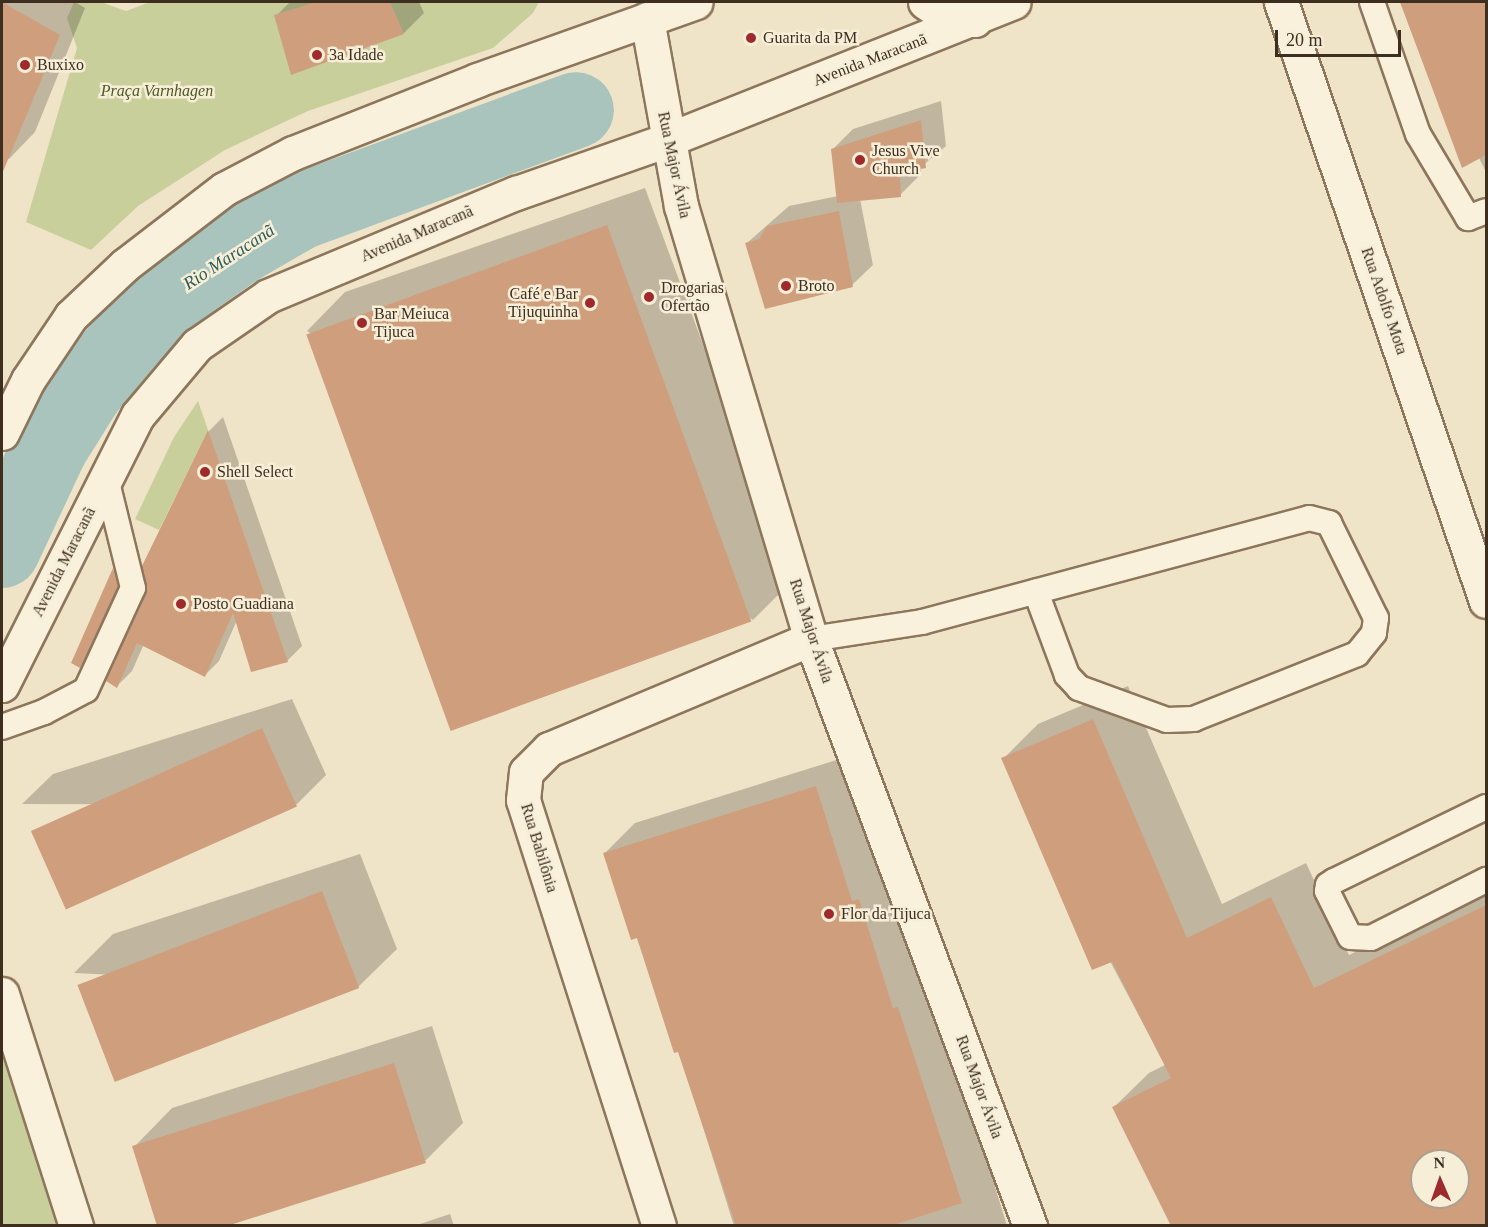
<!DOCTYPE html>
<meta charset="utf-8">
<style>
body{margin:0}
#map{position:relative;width:1488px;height:1227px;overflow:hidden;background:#f0e4c8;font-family:Georgia,serif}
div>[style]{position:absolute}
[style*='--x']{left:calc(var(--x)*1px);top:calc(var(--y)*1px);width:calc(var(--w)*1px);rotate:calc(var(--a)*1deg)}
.green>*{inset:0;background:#c9cf9b}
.shadow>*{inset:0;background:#0003}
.river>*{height:76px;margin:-38px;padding:0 38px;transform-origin:38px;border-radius:38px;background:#a9c4bc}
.building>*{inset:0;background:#cf9f7d;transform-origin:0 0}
.roads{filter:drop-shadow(2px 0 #8d765c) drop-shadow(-2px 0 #8d765c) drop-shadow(0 2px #8d765c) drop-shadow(0 -2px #8d765c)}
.lane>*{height:24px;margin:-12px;padding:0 12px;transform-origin:12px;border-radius:12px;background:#faf1dc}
.street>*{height:33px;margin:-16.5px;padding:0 16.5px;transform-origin:16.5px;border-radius:16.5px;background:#faf1dc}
.secondary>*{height:33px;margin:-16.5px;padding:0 16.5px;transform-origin:16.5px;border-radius:16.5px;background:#faf1dc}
.dots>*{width:16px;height:16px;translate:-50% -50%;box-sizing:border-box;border:3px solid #f7eed8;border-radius:50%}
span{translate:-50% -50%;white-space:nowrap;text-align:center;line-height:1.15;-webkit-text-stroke:5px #f7eed8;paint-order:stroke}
.poi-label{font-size:16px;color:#3d2e20}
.left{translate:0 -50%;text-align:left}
.right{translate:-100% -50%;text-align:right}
.street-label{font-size:16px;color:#3d2e20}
.park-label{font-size:16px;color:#4d5a26;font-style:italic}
.water-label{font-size:18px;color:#2f5d5a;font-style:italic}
.frame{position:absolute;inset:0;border:3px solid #3d2e20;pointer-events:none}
.north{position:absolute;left:1410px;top:1149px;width:60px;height:60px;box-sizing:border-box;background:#f7eed8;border:2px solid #ada18e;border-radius:50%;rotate:358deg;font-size:16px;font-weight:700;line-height:24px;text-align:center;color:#3d2e20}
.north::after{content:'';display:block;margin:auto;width:21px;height:27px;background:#9e2a2b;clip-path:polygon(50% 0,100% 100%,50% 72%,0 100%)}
.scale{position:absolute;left:1275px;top:30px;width:126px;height:27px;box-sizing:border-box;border:3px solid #3d2e20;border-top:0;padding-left:8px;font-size:18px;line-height:21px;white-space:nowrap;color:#3d2e20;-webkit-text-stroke:4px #f7eed8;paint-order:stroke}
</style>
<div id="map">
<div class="green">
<i style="clip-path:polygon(74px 2px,101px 2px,126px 11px,150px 2px,539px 2px,533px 13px,493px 48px,308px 111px,225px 150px,138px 206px,91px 250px,26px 222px,77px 48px,67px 18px)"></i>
<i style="clip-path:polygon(198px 401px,208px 430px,159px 530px,135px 519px,174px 437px)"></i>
<i style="clip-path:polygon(2px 1013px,70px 1225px,2px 1225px)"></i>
</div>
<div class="shadow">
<i style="clip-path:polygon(2px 2px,75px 2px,85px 8px,35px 132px,9px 159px,2px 156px)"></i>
<i style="clip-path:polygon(290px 2px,419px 2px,424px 13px,404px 33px,276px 16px)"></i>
<i style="clip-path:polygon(1400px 2px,1486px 2px,1486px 172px,1479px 158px,1463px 166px)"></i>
<i style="clip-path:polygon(941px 101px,946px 146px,921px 167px,921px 174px,900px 195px,860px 199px,873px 265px,852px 285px,747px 243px,789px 206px,838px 196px,832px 150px,853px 129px)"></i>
<i style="clip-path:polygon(645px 188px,791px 582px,753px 620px,307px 331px,345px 292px)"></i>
<i style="clip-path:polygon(223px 417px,302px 646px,287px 661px,237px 620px,219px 661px,204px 676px,144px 644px,132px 671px,117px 686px,147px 594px,144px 566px,209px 431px)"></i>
<i style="clip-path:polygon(124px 560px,127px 575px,90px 656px,80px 666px,73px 663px,115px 569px)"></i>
<i style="clip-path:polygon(evenodd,1128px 686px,1222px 904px,1306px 863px,1349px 955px,1486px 888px,1486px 1226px,1468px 1226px,1114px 1107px,1149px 1073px,1165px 1065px,1003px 759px,1038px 724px,1128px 686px,1422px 1161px,1458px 1161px,1458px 1197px,1422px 1197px,1422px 1161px)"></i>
<i style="clip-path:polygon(292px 699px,326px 775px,296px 805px,22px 804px,53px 774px)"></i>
<i style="clip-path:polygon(846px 757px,964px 1085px,1007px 1226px,734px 1226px,679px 1050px,605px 853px,635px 823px)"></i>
<i style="clip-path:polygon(360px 854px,397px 949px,358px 987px,74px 973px,113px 934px)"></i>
<i style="clip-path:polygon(432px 1026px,463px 1123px,425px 1161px,134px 1147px,172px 1108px)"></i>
<i style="clip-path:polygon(450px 1214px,454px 1226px,414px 1226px)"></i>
</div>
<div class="river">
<i style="--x:2;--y:550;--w:114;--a:-65"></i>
<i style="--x:50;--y:447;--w:66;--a:-58"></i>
<i style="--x:85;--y:391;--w:67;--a:-50.4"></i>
<i style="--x:128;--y:339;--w:71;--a:-44.4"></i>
<i style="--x:179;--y:289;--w:69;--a:-35.5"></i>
<i style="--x:235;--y:249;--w:74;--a:-30"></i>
<i style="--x:299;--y:212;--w:295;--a:-20.2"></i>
</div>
<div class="building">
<i style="clip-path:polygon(2px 2px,60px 35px,2px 174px)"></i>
<i style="clip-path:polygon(316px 2px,390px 2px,404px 34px,291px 75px,274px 15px)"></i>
<i style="clip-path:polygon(1400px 2px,1486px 2px,1486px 155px,1462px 168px)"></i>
<i style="clip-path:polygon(921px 120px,926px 168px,900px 173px,901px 197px,837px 203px,831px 149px)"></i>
<i style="clip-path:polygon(839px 211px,853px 287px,765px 309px,745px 243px,759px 239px,767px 226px)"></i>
<i style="left:607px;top:225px;width:422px;height:320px;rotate:70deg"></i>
<i style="clip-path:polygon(208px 430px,288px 662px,251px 672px,233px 613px,205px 677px,137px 643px,117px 688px,106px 681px,146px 594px,142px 566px)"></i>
<i style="clip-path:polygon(113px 568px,118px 587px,80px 668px,71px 663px)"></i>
<i style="clip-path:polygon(evenodd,1093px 719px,1187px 938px,1271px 897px,1314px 988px,1486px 905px,1486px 1226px,1171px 1226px,1112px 1107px,1171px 1078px,1112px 962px,1092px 970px,1001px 758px,1093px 719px,1422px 1161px,1458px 1161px,1458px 1197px,1422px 1197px,1422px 1161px)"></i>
<i style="left:262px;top:728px;width:86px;height:253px;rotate:66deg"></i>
<i style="clip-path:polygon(816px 786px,852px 901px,859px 899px,893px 1008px,898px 1007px,962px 1203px,890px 1226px,736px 1226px,678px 1052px,674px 1053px,637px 938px,631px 940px,603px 853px)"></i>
<i style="left:322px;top:891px;width:104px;height:262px;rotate:69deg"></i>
<i style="clip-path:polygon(394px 1063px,426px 1163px,227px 1226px,157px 1226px,132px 1146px)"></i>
</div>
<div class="roads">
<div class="lane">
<i style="--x:1372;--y:2;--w:140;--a:70.8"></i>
<i style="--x:1418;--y:134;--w:98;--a:59.2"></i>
<i style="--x:1468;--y:218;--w:19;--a:-21"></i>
<i style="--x:811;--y:639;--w:112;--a:-8.7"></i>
<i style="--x:922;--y:622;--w:401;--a:-15"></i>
<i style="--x:1309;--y:518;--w:21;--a:14"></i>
<i style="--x:1329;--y:523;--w:106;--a:63.7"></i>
<i style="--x:1376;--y:618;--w:15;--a:98"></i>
<i style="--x:1374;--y:633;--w:27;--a:129"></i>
<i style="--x:1357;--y:654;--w:175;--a:158.3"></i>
<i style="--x:1194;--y:719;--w:27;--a:178"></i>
<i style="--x:1167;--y:720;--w:94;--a:-160"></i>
<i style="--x:1079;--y:688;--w:18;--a:-133"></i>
<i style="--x:1067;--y:675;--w:89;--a:-110.5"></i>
<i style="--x:2;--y:727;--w:45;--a:-19.7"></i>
<i style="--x:44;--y:712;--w:47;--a:-27.6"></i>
<i style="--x:86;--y:690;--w:112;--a:-65.3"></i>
<i style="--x:133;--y:588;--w:113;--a:-103.8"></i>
<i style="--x:1486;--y:807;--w:169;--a:154"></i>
<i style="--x:1334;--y:881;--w:7;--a:146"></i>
<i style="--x:1328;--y:885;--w:6;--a:99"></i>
<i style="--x:1327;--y:891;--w:51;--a:63.4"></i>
<i style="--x:1350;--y:937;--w:21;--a:3"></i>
<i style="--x:1371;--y:938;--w:129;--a:-26.8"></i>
</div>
<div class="street">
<i style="--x:1281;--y:2;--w:633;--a:71.11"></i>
<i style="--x:2;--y:994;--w:244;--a:72.3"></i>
<i style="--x:659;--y:1226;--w:447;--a:-107.7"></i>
<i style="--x:523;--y:800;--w:28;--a:-84"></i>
<i style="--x:526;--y:772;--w:33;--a:-45"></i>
<i style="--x:549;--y:749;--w:284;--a:-22.8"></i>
</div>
<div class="secondary">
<i style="--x:925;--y:2;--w:14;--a:34"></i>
<i style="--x:937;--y:10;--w:39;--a:15"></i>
<i style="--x:647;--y:19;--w:190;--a:79.7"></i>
<i style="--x:681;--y:206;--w:452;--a:73.3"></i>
<i style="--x:811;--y:639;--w:627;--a:69.54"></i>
<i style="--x:2;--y:433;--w:59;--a:-63.9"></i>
<i style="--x:28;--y:380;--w:77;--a:-56.1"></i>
<i style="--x:71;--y:316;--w:74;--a:-43.4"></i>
<i style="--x:125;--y:265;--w:125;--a:-37.5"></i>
<i style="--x:224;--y:189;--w:78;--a:-27.6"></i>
<i style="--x:293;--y:153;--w:198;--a:-21.6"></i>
<i style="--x:477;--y:80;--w:232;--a:-19.6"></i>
<i style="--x:2;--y:685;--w:302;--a:-63.3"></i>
<i style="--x:138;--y:415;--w:92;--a:-49.9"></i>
<i style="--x:197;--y:345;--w:86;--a:-34.6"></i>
<i style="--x:268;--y:296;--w:269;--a:-22.6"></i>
<i style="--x:516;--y:193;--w:160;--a:-19.3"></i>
<i style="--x:667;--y:140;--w:373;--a:-21.7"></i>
</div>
</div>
<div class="dots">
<i style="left:751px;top:38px;background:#9e2a2b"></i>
<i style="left:317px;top:55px;background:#9e2a2b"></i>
<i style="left:25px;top:65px;background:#9e2a2b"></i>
<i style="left:860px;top:160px;background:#9e2a2b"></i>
<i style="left:786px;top:286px;background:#9e2a2b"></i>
<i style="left:649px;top:297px;background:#9e2a2b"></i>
<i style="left:590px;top:303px;background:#9e2a2b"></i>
<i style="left:362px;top:323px;background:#9e2a2b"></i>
<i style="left:205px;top:472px;background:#9e2a2b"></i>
<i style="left:181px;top:604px;background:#9e2a2b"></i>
<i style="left:829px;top:914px;background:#9e2a2b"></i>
</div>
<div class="poi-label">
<span class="left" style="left:763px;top:38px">Guarita da PM</span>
<span class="left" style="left:329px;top:55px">3a Idade</span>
<span class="left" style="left:37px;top:65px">Buxixo</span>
<span class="left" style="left:872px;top:160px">Jesus Vive<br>Church</span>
<span class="left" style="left:798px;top:286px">Broto</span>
<span class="left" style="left:661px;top:297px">Drogarias<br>Ofertão</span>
<span class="right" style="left:578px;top:303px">Café e Bar<br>Tijuquinha</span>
<span class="left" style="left:374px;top:323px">Bar Meiuca<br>Tijuca</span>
<span class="left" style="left:217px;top:472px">Shell Select</span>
<span class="left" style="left:193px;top:604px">Posto Guadiana</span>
<span class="left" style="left:841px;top:914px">Flor da Tijuca</span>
</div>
<div class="street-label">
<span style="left:870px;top:60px;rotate:-21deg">Avenida Maracanã</span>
<span style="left:674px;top:165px;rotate:78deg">Rua Major Ávila</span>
<span style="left:417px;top:234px;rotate:-23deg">Avenida Maracanã</span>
<span style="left:1384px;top:301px;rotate:71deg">Rua Adolfo Mota</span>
<span style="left:64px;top:562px;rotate:-63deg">Avenida Maracanã</span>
<span style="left:811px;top:631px;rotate:72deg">Rua Major Ávila</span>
<span style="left:539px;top:848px;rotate:73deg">Rua Babilônia</span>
<span style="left:979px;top:1087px;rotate:70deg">Rua Major Ávila</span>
</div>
<div class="park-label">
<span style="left:157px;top:91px">Praça Varnhagen</span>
</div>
<div class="water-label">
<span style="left:229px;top:257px;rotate:-33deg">Rio Maracanã</span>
</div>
<div class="frame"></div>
<div class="north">N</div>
<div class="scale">20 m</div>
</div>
